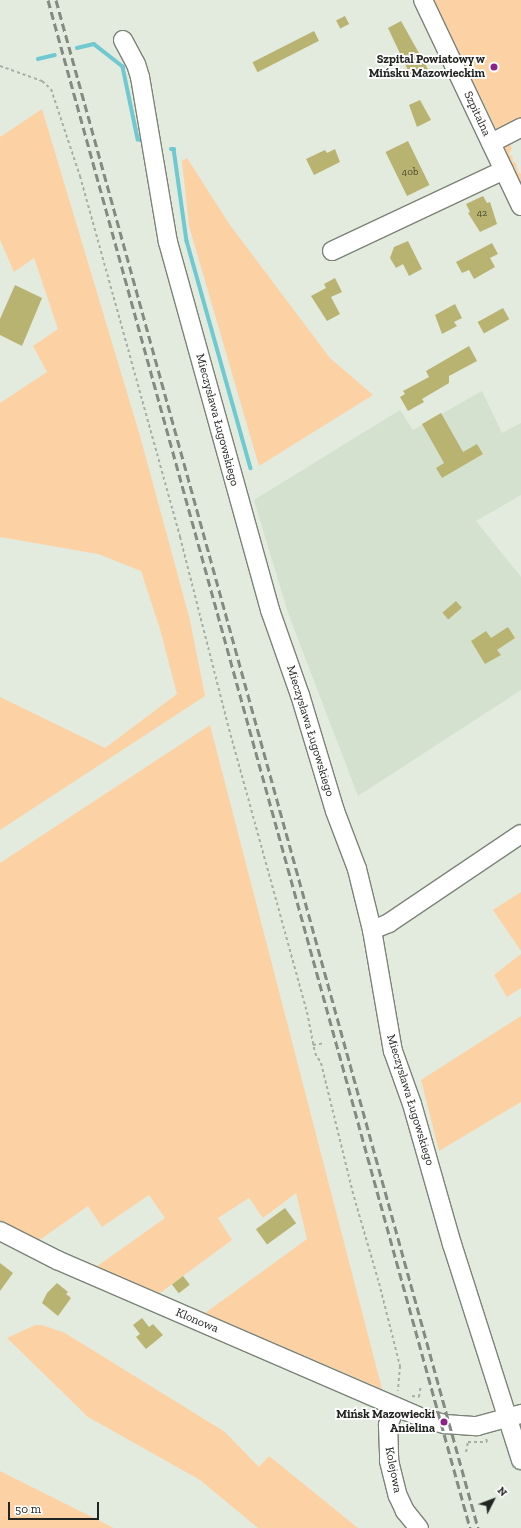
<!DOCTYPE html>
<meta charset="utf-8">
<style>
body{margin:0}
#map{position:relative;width:521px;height:1528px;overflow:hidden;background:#e3ebdf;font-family:"Zilla Slab",serif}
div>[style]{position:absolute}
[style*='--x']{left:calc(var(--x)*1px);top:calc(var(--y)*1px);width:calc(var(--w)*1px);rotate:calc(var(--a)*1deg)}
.built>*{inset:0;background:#d4e1ce}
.green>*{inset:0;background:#fcd2a4}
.stream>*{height:3.5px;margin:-1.75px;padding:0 1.75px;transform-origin:1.75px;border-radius:1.75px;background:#70c9d0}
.building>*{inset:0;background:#b9b371;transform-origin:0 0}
.path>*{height:2px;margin-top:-1px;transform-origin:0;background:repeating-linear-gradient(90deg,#a7aea4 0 3px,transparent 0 6px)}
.roads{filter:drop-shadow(1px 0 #7b8378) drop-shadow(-1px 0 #7b8378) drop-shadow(0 1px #7b8378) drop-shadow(0 -1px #7b8378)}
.minor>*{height:18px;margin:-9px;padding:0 9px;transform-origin:9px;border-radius:9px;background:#fff}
.rail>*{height:3px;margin-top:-1.5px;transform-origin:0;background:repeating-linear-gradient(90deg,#848a81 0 8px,transparent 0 12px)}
.dots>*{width:11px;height:11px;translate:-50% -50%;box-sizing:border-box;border:2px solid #fff;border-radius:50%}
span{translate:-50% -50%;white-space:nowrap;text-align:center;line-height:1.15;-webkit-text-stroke:3.5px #fff;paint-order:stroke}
.number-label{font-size:10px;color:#484835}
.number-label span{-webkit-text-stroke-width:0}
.poi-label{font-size:12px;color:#222521;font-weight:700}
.right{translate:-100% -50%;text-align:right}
.street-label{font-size:12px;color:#222521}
.north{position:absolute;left:473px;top:1480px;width:40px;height:40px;-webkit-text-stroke:3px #fff;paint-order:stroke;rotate:48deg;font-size:11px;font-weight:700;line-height:16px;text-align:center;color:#222521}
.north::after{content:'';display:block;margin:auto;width:14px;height:18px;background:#222521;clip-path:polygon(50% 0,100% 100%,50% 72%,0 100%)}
.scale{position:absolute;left:8px;top:1502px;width:91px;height:18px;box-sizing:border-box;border:2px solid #222521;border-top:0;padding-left:5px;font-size:12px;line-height:14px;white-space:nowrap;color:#222521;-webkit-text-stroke:3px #fff;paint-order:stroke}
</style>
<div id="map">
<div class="built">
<i style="clip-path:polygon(482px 391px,502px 433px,521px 423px,521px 495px,476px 521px,521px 577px,521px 690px,358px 796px,288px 613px,254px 500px,400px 410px,413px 430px)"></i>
</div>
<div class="green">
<i style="clip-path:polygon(434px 0,521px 0,521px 123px,498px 133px)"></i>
<i style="clip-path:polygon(42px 109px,140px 436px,190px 620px,205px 696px,0 830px,0 697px,105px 748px,177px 694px,160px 629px,141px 571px,98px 554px,0 537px,0 403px,47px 372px,33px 346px,58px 329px,34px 258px,14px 272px,0 240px,0 137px)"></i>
<i style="clip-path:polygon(509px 143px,512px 148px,509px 154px,513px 157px,512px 161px,516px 163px,518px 172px,521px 174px,521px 192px,501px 146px)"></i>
<i style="clip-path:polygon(187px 158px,230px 225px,330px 358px,373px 395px,259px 466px,189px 226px,182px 161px)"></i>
<i style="clip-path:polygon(210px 725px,382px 1389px,205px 1313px,307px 1239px,296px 1193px,263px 1218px,249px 1198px,218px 1218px,232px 1240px,160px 1293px,96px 1267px,165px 1218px,149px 1195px,102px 1227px,88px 1206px,38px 1241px,0 1220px,0 863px)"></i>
<i style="clip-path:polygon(521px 892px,521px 951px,493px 910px)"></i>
<i style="clip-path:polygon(521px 954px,521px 988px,507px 997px,494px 975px)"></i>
<i style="clip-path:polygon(521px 1016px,521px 1102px,439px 1151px,421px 1080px)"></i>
<i style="clip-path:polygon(35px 1325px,42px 1325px,65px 1333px,225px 1432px,259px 1467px,269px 1456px,358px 1528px,258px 1528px,200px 1480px,88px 1417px,7px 1338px)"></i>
<i style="clip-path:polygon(0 1471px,114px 1528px,0 1528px)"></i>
</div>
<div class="stream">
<i style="--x:77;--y:48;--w:17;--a:-13"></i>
<i style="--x:94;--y:44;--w:37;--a:38"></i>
<i style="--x:123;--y:67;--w:74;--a:78.2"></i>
<i style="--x:138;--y:139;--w:3;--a:18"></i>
<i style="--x:38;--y:59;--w:17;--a:-13"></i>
<i style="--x:171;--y:149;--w:3;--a:0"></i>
<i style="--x:174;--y:149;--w:93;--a:82"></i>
<i style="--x:187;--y:241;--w:236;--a:74.3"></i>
</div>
<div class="building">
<i style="left:345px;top:16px;width:9px;height:10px;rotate:63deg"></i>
<i style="clip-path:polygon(401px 21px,429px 71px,412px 79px,388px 28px)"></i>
<i style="left:314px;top:31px;width:11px;height:69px;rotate:63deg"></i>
<i style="clip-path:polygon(420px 100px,431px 120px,417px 127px,409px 105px)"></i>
<i style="left:408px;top:141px;width:49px;height:25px;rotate:64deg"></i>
<i style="clip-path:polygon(335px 149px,340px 162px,314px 175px,306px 159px,325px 150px,327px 153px)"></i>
<i style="clip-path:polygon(483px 196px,487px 203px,490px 202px,497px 224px,480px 232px,468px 213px,470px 212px,466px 204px)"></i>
<i style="clip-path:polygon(408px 241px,422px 269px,409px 276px,403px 264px,396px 268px,390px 258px,394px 247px)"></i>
<i style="clip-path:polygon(492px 243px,498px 254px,490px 258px,495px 267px,474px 279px,469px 270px,462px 273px,456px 262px)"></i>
<i style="clip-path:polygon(335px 278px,342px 292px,331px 297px,340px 314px,327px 321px,311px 296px,326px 288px,324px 284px)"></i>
<i style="clip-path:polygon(15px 285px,42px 298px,22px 346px,0 335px,0 319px)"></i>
<i style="clip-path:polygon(455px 304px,462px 318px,454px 322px,457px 326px,442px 334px,435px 315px)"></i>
<i style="left:503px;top:308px;width:13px;height:29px;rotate:61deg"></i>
<i style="clip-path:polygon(469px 346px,477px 361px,449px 376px,449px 383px,422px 399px,424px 402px,408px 411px,400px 397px,405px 394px,403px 391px,429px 377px,426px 371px)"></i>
<i style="clip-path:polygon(441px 413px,463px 452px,477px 444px,483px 454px,442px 478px,436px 468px,444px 463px,422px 424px)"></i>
<i style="left:456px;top:601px;width:9px;height:18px;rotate:49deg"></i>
<i style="clip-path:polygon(508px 627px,515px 638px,497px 650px,501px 655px,485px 664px,471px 641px,486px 631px,491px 638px)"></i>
<i style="left:285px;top:1208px;width:19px;height:36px;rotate:54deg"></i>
<i style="clip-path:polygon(0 1263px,13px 1273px,0 1291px)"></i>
<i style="left:183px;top:1276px;width:11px;height:14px;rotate:52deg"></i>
<i style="clip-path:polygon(57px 1283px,68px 1292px,66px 1294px,71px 1298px,58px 1316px,42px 1303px,47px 1293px)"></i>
<i style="clip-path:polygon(142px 1318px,149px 1327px,153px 1324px,163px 1335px,146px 1349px,136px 1337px,140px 1334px,133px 1325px)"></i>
</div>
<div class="path">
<i style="--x:0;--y:66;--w:45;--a:19.7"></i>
<i style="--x:42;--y:81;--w:12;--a:42"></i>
<i style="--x:51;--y:89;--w:92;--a:71.6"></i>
<i style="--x:80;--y:176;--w:375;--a:74.5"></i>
<i style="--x:180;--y:537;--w:198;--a:75.7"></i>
<i style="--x:229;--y:729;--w:294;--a:74.6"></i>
<i style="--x:307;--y:1012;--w:42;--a:79"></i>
<i style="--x:315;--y:1053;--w:12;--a:59"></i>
<i style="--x:321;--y:1063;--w:138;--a:76.2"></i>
<i style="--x:354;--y:1197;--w:90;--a:73.8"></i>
<i style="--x:379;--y:1283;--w:86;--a:75.8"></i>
<i style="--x:400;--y:1366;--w:25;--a:95"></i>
<i style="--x:313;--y:1045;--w:12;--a:-9"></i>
<i style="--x:412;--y:1396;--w:7;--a:8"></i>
<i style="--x:419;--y:1397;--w:12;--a:-81"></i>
<i style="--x:466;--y:1452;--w:10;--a:-79"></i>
<i style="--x:468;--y:1442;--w:19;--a:0"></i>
<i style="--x:487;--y:1442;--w:4;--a:-104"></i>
</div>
<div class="roads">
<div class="minor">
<i style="--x:423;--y:0;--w:228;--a:64.6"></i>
<i style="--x:123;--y:40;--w:27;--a:62"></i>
<i style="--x:136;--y:64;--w:14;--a:73"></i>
<i style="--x:140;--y:77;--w:167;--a:80.4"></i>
<i style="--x:168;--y:242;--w:382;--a:74.5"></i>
<i style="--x:270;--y:610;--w:90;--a:70.6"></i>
<i style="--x:300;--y:695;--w:121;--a:73.2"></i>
<i style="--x:335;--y:811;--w:62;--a:69.2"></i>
<i style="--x:357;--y:869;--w:63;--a:76.2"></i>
<i style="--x:372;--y:930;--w:123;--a:80.2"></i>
<i style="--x:393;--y:1051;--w:56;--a:70.3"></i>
<i style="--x:412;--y:1104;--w:146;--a:74.1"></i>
<i style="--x:452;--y:1244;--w:227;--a:72.3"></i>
<i style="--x:491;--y:143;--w:34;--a:-27"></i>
<i style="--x:332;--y:251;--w:190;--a:-25.2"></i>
<i style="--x:372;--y:930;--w:18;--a:-22"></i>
<i style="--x:389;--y:923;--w:159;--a:-34"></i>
<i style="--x:0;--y:1231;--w:64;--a:27"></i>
<i style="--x:57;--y:1260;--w:398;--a:23.4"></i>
<i style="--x:422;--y:1418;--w:24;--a:15"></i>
<i style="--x:445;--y:1424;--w:32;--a:4"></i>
<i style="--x:477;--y:1426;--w:46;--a:-15.3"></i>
<i style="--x:396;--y:1407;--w:20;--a:114"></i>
<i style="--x:388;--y:1425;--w:36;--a:88"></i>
<i style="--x:389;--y:1461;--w:36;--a:76"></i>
<i style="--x:398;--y:1496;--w:17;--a:65"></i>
<i style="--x:405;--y:1511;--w:22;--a:51"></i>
</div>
</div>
<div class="rail">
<i style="--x:48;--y:0;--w:1585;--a:74.56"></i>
<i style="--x:56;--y:0;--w:1585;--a:74.56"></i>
</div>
<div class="dots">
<i style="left:494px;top:67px;background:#8c2186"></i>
<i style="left:444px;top:1422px;background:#8c2186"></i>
</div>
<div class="number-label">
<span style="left:410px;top:173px">40b</span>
<span style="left:482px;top:214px">42</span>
</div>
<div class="poi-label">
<span class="right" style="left:485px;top:67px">Szpital Powiatowy w<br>Mińsku Mazowieckim</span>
<span class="right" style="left:435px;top:1422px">Mińsk Mazowiecki<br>Anielina</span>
</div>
<div class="street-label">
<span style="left:477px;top:114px;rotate:65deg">Szpitalna</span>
<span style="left:217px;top:420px;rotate:75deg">Mieczysława Ługowskiego</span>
<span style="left:310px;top:731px;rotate:73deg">Mieczysława Ługowskiego</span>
<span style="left:410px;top:1100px;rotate:73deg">Mieczysława Ługowskiego</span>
<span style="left:197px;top:1321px;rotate:23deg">Klonowa</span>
<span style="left:393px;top:1470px;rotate:79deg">Kolejowa</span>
</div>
<div class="north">N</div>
<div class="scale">50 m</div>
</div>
